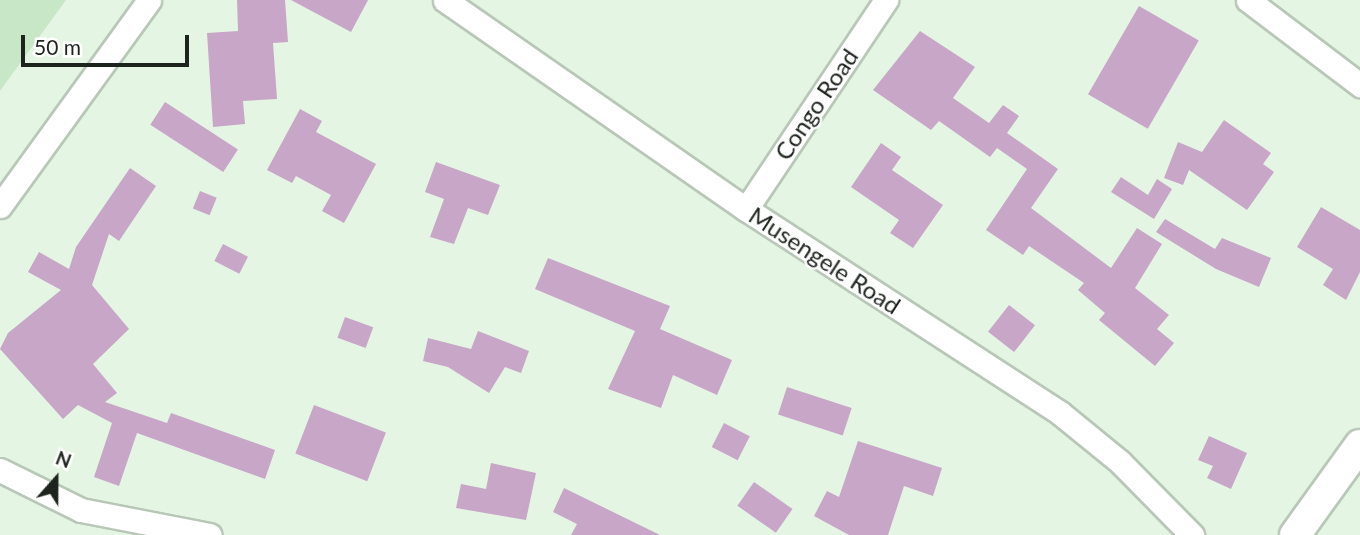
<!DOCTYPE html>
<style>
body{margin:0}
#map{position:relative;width:1360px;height:535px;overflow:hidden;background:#e5f5e4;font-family:Lato,sans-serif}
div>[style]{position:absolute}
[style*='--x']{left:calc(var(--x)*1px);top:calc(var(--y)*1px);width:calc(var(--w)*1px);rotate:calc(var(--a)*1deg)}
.green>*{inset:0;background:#c8e7c7}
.building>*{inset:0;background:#c7a6c7;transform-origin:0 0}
.roads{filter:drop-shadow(2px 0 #b8c7b7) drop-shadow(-2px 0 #b8c7b7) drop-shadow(0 2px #b8c7b7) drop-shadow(0 -2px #b8c7b7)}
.minor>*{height:23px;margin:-11.5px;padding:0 11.5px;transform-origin:11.5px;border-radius:11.5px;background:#fff}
.tertiary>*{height:30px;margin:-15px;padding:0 15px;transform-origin:15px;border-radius:15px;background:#fff}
span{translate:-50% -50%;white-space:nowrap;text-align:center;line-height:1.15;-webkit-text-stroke:5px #fff;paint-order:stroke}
.street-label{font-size:24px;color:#1d231d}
.north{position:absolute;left:21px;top:444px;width:70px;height:70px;-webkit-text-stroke:5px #fff;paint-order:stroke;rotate:21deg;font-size:19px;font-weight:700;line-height:28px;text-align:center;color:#1d231d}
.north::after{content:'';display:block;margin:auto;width:24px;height:32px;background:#1d231d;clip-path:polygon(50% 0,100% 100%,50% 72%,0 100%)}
.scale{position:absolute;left:21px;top:35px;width:168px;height:32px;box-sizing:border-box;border:4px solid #1d231d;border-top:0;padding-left:9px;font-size:21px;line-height:24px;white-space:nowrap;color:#1d231d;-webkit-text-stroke:5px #fff;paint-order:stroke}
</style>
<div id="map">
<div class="green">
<i style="clip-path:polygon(0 0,66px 0,0 91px)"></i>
</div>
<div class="building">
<i style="clip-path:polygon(237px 0,285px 0,288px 42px,273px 43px,277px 99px,243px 101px,245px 124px,213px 127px,207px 33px,238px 31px)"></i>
<i style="clip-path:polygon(291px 0,368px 0,351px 32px)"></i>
<i style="left:1139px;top:6px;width:69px;height:102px;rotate:30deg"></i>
<i style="clip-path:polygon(920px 31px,975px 67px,953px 98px,989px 123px,1003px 105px,1019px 116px,1007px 133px,1058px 169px,1031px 208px,1111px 268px,1137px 228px,1162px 244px,1135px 288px,1169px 315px,1157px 329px,1174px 343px,1155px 366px,1099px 320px,1105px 313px,1078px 290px,1084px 283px,1029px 246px,1023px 255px,986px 230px,1027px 169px,997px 148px,990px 157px,939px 121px,931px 130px,873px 90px)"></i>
<i style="left:165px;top:102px;width:87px;height:27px;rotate:33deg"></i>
<i style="clip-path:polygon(300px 109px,322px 121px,316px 132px,376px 164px,344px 223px,322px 211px,331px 195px,296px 176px,292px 183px,267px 170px)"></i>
<i style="clip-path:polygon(1224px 120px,1271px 153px,1263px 164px,1274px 172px,1247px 210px,1189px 170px,1183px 185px,1164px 178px,1178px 142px,1202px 152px)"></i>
<i style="clip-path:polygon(881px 143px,901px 157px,892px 170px,943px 205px,913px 248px,890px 233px,899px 220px,851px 187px)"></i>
<i style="clip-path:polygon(436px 162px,500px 185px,488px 215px,468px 208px,454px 244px,430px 237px,444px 199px,425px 192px)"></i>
<i style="clip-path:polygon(130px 168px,156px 186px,119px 241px,109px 234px,92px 285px,129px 329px,93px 364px,117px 393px,105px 402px,167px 423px,171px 413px,275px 450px,265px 479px,137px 433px,119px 486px,94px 477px,112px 423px,78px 405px,63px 419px,0 349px,8px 333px,61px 290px,28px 272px,39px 252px,69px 269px,76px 247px)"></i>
<i style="clip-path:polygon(1121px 177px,1148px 195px,1157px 179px,1172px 189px,1154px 219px,1111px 192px)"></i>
<i style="left:200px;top:191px;width:18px;height:19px;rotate:22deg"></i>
<i style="clip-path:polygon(1321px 207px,1360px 230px,1360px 272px,1346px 300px,1323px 285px,1333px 269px,1297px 247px)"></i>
<i style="clip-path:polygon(1165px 219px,1215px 249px,1222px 238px,1271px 258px,1259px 287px,1216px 269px,1156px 232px)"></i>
<i style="left:223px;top:244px;width:28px;height:19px;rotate:27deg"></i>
<i style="clip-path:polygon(548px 258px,670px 306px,660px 329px,732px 360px,717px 395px,673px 375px,661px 408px,608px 389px,635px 331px,535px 289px)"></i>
<i style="left:1009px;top:305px;width:33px;height:34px;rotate:38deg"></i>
<i style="left:345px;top:317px;width:30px;height:22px;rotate:20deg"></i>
<i style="clip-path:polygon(478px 331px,529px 351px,521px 373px,505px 367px,489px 393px,448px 367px,423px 361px,428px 338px,471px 349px)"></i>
<i style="left:787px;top:387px;width:68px;height:29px;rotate:18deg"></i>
<i style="left:314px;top:405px;width:77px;height:52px;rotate:21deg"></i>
<i style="left:724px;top:423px;width:29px;height:27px;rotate:27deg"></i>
<i style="clip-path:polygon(1209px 436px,1247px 453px,1231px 489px,1207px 478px,1213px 466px,1198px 460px)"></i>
<i style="clip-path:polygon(858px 441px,942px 468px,933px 496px,904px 486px,888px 535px,849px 535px,814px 516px,827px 491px,839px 497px)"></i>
<i style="clip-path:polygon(491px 463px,536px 473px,526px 520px,456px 508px,461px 484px,486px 489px)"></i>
<i style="left:754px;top:482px;width:47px;height:29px;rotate:35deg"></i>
<i style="clip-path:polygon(564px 488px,660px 535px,571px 535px,577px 524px,553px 512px)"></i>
</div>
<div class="roads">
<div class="minor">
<i style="--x:445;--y:0;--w:366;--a:34.8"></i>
<i style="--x:746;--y:209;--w:374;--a:33"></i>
<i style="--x:1060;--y:413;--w:77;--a:39.2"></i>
<i style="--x:1120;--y:462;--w:103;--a:45.4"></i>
<i style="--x:1248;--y:0;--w:141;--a:37.2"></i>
<i style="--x:0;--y:206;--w:254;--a:-54.1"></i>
<i style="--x:746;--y:209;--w:252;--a:-56.2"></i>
<i style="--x:0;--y:470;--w:90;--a:26.3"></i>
<i style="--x:81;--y:510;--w:131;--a:11"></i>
</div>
<div class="tertiary">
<i style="--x:1295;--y:535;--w:111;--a:-54.2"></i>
</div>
</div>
<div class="street-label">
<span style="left:816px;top:104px;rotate:-56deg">Congo Road</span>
<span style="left:825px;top:260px;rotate:33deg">Musengele Road</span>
</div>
<div class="north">N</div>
<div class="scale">50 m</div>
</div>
